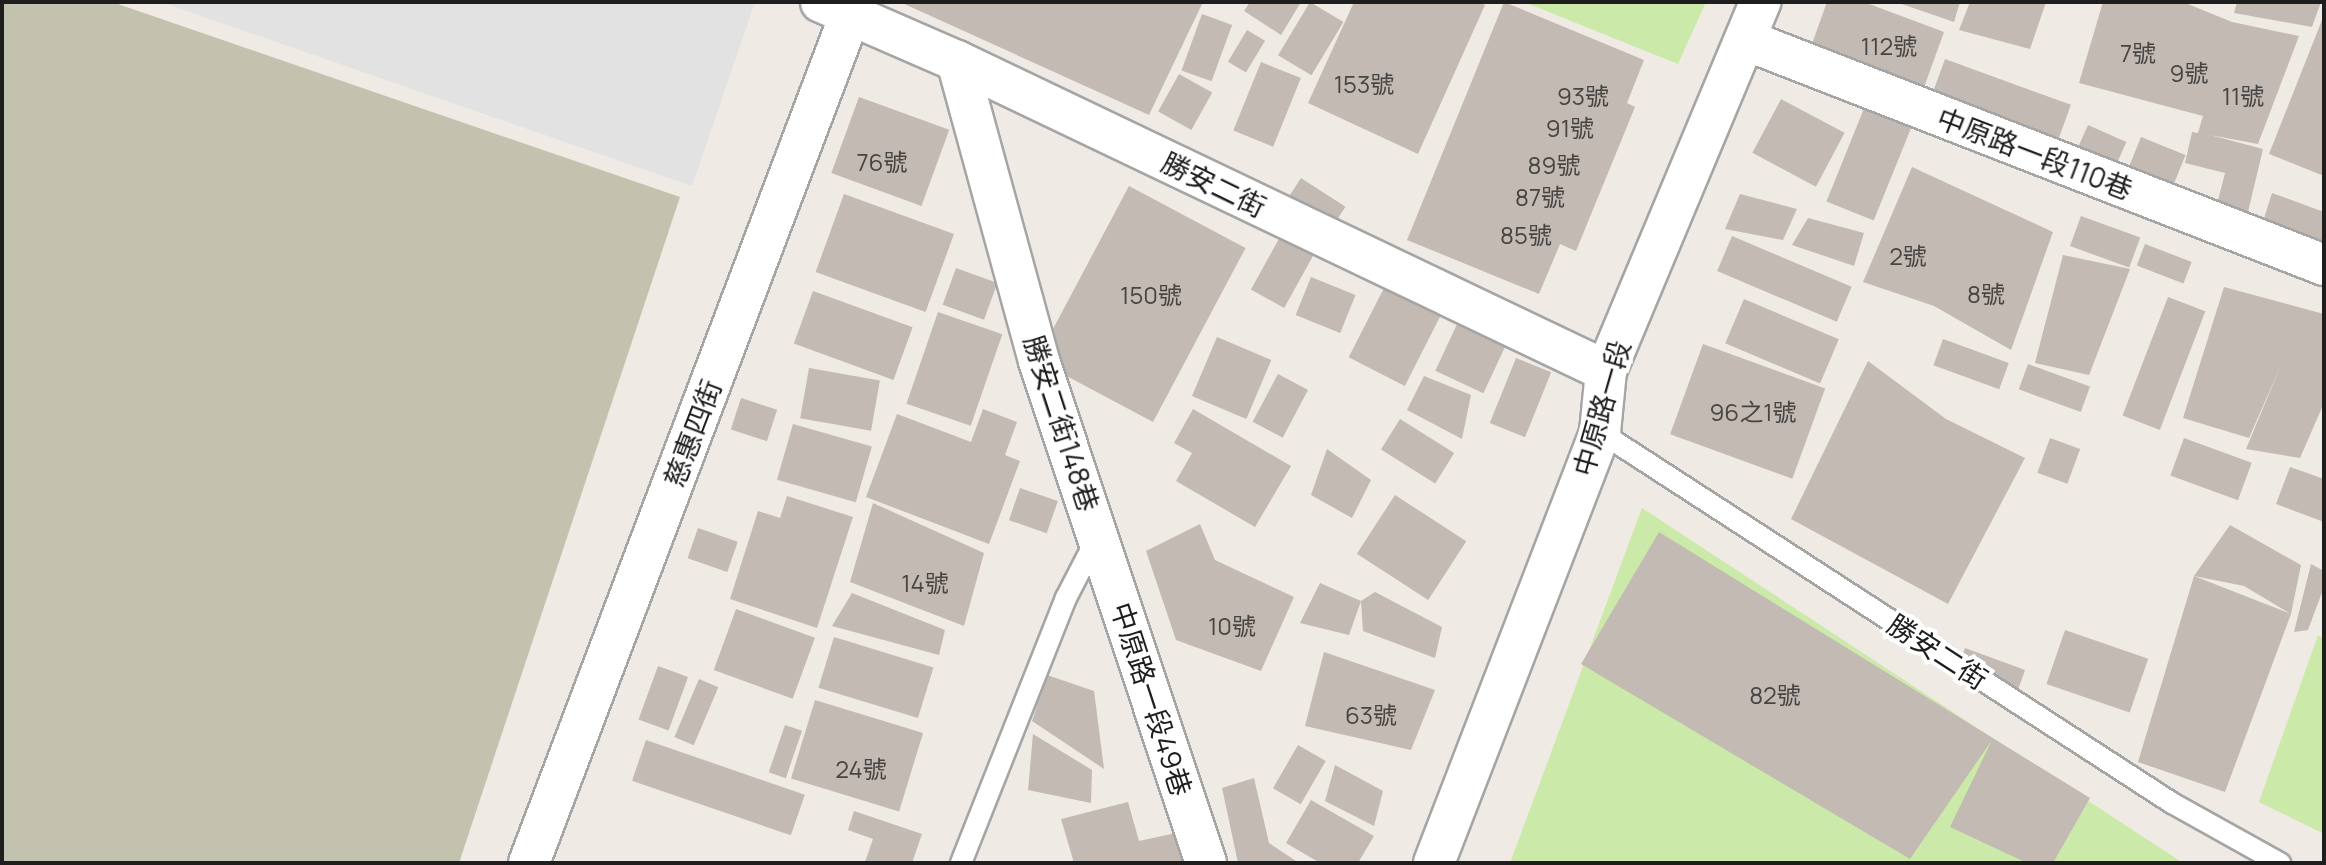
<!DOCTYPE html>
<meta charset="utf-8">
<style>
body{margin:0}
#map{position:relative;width:2326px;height:865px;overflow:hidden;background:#efeae3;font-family:Manrope,"Noto Sans TC",sans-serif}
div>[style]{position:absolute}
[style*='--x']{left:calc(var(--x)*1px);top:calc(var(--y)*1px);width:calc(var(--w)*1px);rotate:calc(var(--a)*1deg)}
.construction>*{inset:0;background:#c3c2af}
.grass>*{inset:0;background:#cbe9a9}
.parking>*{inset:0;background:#e2e2e2}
.building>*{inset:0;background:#c3bab3;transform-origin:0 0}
.roads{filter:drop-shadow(2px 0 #a5a5a5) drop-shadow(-2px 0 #a5a5a5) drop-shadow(0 2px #a5a5a5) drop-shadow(0 -2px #a5a5a5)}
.service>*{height:20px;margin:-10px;padding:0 10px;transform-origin:10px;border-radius:10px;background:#fff}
.minor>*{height:40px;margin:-20px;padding:0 20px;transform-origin:20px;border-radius:20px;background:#fff}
span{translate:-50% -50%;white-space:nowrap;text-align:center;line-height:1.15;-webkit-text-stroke:8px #fff;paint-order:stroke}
.number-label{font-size:24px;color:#474543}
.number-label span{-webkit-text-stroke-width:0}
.street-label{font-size:28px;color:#1e1e1e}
.frame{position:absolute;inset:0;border:4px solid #1e1e1e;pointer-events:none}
</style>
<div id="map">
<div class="construction">
<i style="clip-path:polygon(2px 2px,112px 2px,680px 197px,459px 863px,2px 863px)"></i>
</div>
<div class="grass">
<i style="clip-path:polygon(1524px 2px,1706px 2px,1678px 64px)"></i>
<i style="clip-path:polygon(1642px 508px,2183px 863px,1510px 863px)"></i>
<i style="clip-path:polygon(2318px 635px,2324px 639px,2324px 834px,2259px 802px)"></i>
</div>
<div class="parking">
<i style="clip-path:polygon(161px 2px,755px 2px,692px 186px)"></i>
</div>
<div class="building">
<i style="clip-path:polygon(900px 2px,1203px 2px,1149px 115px)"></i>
<i style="clip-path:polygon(1250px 2px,1301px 2px,1281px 35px,1244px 11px)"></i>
<i style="left:1310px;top:2px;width:39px;height:62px;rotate:31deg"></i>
<i style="clip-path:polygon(1354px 2px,1479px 2px,1485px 5px,1418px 154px,1308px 103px)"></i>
<i style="clip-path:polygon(1504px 2px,1644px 60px,1627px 103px,1635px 107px,1576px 251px,1560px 244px,1539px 294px,1407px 240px)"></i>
<i style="clip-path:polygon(1827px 2px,1864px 2px,1944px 32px,1922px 93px,1809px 52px)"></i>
<i style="clip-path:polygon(1896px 2px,1960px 2px,1954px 22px)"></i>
<i style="clip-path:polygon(1970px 2px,2046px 2px,2030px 49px,1959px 30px)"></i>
<i style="clip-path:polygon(2103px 2px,2183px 2px,2232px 22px,2299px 36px,2258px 144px,2210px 135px,2263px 149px,2247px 216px,2216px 208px,2225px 173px,2185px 163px,2192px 132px,2198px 133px,2203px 116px,2079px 83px)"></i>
<i style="clip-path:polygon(2237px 2px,2321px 2px,2312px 27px,2234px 13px)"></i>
<i style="left:1202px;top:14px;width:32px;height:60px;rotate:20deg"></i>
<i style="clip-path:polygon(2324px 15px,2324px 176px,2269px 154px)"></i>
<i style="left:1247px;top:30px;width:21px;height:37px;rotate:31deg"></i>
<i style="left:1945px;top:59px;width:134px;height:51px;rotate:20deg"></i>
<i style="left:1261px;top:62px;width:43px;height:74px;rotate:22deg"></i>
<i style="left:1179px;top:74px;width:38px;height:43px;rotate:29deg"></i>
<i style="left:859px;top:97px;width:96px;height:81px;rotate:20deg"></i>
<i style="left:1781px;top:99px;width:72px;height:61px;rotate:28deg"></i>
<i style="left:1865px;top:106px;width:51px;height:103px;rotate:22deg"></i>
<i style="left:2088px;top:125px;width:42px;height:36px;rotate:24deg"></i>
<i style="left:2141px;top:137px;width:48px;height:42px;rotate:22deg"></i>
<i style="clip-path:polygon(1912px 167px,2053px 232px,2011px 350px,1934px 306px,1863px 282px)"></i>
<i style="left:1301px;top:178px;width:53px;height:31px;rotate:33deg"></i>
<i style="left:1129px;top:186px;width:132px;height:197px;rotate:28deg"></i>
<i style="clip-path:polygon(2272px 193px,2324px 212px,2324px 254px,2260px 231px)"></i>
<i style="left:844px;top:194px;width:117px;height:83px;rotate:20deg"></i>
<i style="clip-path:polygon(1740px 194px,1797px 209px,1783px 240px,1725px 229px)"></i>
<i style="left:2081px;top:216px;width:63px;height:32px;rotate:20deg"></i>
<i style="clip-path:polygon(1808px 218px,1864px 233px,1854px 266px,1792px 245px)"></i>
<i style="left:1732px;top:236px;width:130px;height:38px;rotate:23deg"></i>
<i style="left:1280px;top:237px;width:38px;height:60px;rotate:29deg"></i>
<i style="left:2145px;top:244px;width:50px;height:23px;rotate:21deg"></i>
<i style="clip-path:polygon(2063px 255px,2130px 269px,2089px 375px,2035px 363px)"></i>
<i style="left:956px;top:268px;width:44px;height:39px;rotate:20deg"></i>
<i style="left:1311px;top:277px;width:48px;height:41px;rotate:22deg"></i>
<i style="left:1385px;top:286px;width:63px;height:80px;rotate:27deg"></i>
<i style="clip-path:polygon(2224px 287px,2324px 314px,2324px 403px,2300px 458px,2246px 449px,2281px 365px,2249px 438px,2183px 418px)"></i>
<i style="left:813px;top:291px;width:106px;height:56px;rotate:20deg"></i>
<i style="left:2168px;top:297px;width:40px;height:127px;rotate:21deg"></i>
<i style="left:1744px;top:299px;width:103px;height:48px;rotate:23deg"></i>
<i style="left:938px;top:312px;width:68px;height:97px;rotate:19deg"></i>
<i style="left:1459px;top:320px;width:53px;height:56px;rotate:25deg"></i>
<i style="left:1217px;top:337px;width:59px;height:64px;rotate:23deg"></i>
<i style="left:1943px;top:339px;width:70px;height:28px;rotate:20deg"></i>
<i style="left:1703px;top:344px;width:130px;height:96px;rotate:20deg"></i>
<i style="left:1516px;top:358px;width:38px;height:70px;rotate:22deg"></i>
<i style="clip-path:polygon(1868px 361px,1946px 419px,2025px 458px,1948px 604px,1791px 519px)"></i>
<i style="left:2028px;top:364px;width:66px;height:27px;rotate:20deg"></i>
<i style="left:809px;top:368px;width:72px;height:51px;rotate:10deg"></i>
<i style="left:1278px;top:374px;width:34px;height:54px;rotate:28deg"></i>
<i style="clip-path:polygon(1424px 376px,1471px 395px,1462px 439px,1407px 410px)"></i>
<i style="left:741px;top:398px;width:38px;height:33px;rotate:18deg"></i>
<i style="clip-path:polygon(983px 409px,1017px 422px,1005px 455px,1020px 461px,989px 544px,866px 497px,897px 414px,971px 442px)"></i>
<i style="clip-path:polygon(1193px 409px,1291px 466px,1255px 527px,1176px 481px,1192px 453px,1174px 443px)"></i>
<i style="left:1400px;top:419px;width:64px;height:36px;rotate:32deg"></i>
<i style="left:793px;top:424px;width:82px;height:58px;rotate:16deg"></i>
<i style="left:2050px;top:438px;width:32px;height:37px;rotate:20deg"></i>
<i style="left:2184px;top:438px;width:72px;height:40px;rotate:20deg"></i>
<i style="clip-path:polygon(1327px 449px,1371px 480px,1352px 518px,1311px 495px)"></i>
<i style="clip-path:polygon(2290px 467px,2324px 479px,2324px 522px,2276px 504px)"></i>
<i style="left:1020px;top:488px;width:40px;height:34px;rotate:19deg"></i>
<i style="left:1395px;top:495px;width:85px;height:70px;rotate:33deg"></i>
<i style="clip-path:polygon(787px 496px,853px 517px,817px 628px,730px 599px,758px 511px,780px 518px)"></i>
<i style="clip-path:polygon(873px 503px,984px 553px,964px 626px,850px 582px)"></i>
<i style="clip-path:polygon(1200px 524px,1215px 560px,1294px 597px,1261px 671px,1176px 640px,1146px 551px)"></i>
<i style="clip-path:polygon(evenodd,2230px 525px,2301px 565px,2291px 614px,2225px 792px,2138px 762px,2194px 576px,2230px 525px,2194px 576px,2244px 586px,2291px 614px,2194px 576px)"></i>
<i style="left:698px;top:528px;width:42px;height:32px;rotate:19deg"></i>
<i style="clip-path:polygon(1659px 532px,2090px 798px,2053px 863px,2027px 863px,1950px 827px,1992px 740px,1910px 859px,1581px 664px)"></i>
<i style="clip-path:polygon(2311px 564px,2324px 571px,2324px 587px,2308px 630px,2294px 632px)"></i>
<i style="clip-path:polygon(1320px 583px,1361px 601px,1349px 635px,1300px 623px)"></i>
<i style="clip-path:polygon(1375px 592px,1442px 627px,1435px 658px,1363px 631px,1361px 601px)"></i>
<i style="clip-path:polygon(852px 593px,945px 630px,939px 655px,832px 626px)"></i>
<i style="left:736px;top:609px;width:84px;height:65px;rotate:20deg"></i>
<i style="left:2065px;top:630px;width:88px;height:57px;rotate:19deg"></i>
<i style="left:834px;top:637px;width:104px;height:53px;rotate:17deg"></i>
<i style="left:1965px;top:648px;width:64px;height:23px;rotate:20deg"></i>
<i style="clip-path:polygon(1324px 652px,1435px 690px,1411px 750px,1305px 726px)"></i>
<i style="left:658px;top:666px;width:32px;height:57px;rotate:20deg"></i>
<i style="clip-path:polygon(1047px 675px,1094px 691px,1104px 769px,1032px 721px)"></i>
<i style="left:699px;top:679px;width:21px;height:63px;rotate:23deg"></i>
<i style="left:815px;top:700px;width:113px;height:82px;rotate:17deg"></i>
<i style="left:785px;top:725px;width:18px;height:50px;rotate:19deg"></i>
<i style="clip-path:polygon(1033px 734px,1092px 770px,1091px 803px,1028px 790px)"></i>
<i style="left:646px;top:740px;width:168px;height:43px;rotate:19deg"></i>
<i style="left:1298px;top:745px;width:32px;height:50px;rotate:30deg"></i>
<i style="clip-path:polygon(1335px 765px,1383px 791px,1374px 826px,1325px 801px)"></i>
<i style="clip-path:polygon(1254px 778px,1269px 843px,1299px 863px,1238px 863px,1222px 788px)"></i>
<i style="clip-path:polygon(1311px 800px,1374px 836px,1358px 863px,1320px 863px,1286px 843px)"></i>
<i style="clip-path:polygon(1128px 802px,1139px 841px,1176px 833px,1184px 863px,1074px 863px,1061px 819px)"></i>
<i style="clip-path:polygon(854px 811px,922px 834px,912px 863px,865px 862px,873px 839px,848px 830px)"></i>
</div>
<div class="roads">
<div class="service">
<i style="--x:1600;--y:432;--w:682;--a:32.97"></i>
<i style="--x:2172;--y:803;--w:124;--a:29.1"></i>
<i style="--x:961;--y:863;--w:285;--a:-68.4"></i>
<i style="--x:1066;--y:598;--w:68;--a:-62.7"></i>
</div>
<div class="minor">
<i style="--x:821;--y:2;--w:148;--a:23.5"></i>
<i style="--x:957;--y:61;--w:719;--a:25.53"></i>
<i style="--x:1746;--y:40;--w:620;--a:21.27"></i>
<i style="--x:957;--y:61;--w:311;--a:74.7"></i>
<i style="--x:1039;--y:361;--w:529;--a:71.6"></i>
<i style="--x:529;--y:863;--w:921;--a:-69.26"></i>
<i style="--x:1434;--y:863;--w:462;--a:-68.9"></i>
<i style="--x:1600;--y:432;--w:61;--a:-84.4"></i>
<i style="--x:1606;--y:371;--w:400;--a:-67.3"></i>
</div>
</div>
<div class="number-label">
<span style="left:1889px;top:46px">112號</span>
<span style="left:2138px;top:53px">7號</span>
<span style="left:2189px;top:73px">9號</span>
<span style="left:1364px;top:84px">153號</span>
<span style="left:1583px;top:96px">93號</span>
<span style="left:2243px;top:96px">11號</span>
<span style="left:1570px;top:128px">91號</span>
<span style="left:882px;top:162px">76號</span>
<span style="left:1554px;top:165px">89號</span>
<span style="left:1540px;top:197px">87號</span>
<span style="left:1526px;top:235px">85號</span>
<span style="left:1908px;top:256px">2號</span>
<span style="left:1986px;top:294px">8號</span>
<span style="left:1151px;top:295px">150號</span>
<span style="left:1753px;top:412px">96之1號</span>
<span style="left:925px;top:583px">14號</span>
<span style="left:1232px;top:626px">10號</span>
<span style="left:1775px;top:695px">82號</span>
<span style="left:1371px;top:715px">63號</span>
<span style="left:861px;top:769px">24號</span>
</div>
<div class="street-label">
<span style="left:2035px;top:153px;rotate:21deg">中原路一段110巷</span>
<span style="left:1214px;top:184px;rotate:26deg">勝安二街</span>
<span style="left:1601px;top:408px;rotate:-74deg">中原路一段</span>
<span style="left:1062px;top:423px;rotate:72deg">勝安二街148巷</span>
<span style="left:692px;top:433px;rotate:-69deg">慈惠四街</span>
<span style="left:1938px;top:651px;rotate:33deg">勝安二街</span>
<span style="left:1152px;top:699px;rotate:72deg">中原路一段49巷</span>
</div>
<div class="frame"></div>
</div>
